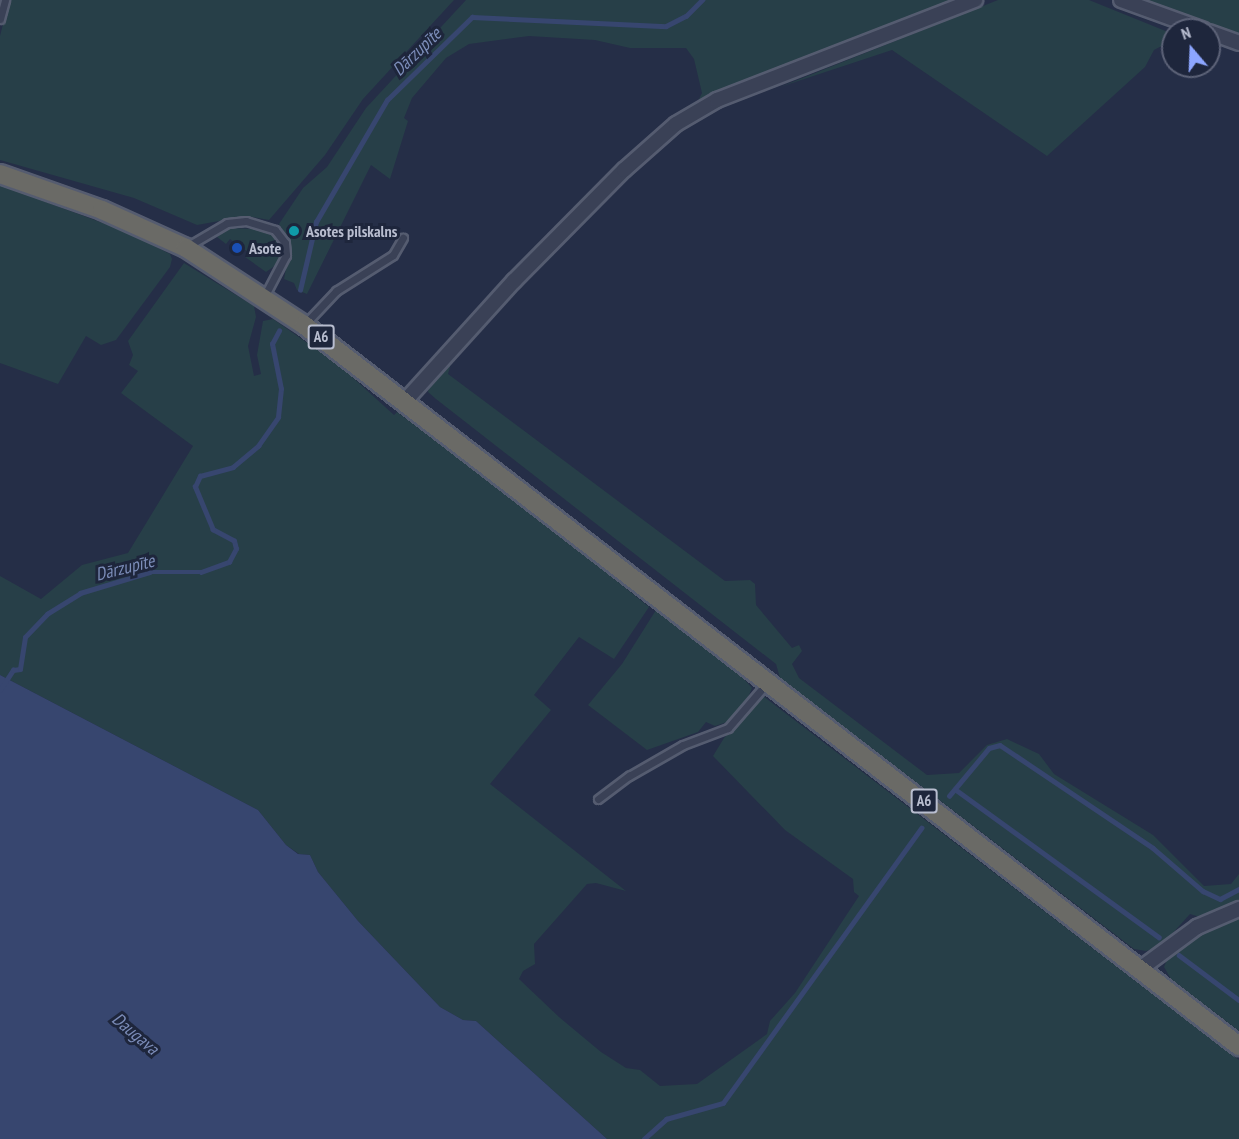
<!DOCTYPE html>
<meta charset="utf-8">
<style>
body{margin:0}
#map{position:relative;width:1239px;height:1139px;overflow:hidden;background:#252e47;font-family:"PT Sans Narrow",sans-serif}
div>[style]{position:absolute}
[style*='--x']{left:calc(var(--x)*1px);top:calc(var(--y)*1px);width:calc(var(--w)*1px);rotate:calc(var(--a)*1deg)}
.green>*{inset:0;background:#273f48}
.water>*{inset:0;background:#37466f}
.stream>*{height:4.5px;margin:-2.25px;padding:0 2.25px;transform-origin:2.25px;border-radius:2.25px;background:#37466f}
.roads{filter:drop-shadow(2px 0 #555c70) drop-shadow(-2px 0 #555c70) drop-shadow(0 2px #555c70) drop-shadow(0 -2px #555c70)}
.service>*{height:7px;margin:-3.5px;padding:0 3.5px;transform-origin:3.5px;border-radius:3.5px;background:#3a4156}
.minor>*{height:14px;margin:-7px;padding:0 7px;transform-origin:7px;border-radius:7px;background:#3a4156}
.trunk>*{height:18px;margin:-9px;padding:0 9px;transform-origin:9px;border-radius:9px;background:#6a6a66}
.dots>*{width:16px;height:16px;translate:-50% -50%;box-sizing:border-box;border:3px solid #1e263c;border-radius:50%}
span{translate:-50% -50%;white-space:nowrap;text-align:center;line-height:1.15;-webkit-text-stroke:6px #1e263c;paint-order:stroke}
.shield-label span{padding:2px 4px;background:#1e263c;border:2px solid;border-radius:4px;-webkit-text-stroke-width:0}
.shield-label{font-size:15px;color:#b8bdcf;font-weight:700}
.poi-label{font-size:16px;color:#b8bdcf;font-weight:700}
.left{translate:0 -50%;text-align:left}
.water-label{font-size:18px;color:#7c8db9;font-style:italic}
.north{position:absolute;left:1161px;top:18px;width:60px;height:60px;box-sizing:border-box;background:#1e263c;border:2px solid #5c6277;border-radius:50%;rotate:341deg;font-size:16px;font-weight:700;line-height:24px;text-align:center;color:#b8bdcf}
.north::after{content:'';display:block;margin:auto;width:21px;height:27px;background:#8da6ff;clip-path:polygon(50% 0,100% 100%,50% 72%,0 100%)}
</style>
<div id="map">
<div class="green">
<i style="clip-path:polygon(9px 0,454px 0,363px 99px,325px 155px,269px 220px,247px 216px,197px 225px,134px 198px,0 160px,0 36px)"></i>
<i style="clip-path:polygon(466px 0,963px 0,696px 105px,702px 93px,694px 59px,686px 48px,630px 48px,595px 40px,529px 36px,469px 44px,446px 58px,412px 98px,404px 118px,408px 121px,390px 179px,371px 165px,307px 294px,297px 290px,294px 283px,284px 279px,291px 243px,279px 224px,303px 188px,327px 167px,366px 108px)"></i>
<i style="clip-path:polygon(998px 0,1089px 0,1173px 34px,1173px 40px,1154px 50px,1145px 67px,1047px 156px,892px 50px,780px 87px)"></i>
<i style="clip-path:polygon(1145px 0,1239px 0,1239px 35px,1147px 1px)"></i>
<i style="clip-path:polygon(0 185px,127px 232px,170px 254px,172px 259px,170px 267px,116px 340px,101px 345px,86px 336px,58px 384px,0 363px)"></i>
<i style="clip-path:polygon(230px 228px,255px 229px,275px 236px,282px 249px,276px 265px,266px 272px,245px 257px,248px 252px,230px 239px,226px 244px,217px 237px,219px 232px)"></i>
<i style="clip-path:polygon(184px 263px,254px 306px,256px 317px,248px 346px,254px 376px,261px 374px,257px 355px,263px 321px,273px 319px,339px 365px,394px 415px,397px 412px,532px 512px,649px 607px,614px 659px,579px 637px,534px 695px,551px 710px,490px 784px,626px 891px,596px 883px,587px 884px,534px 944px,535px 964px,523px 971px,519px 979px,559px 1017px,601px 1052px,626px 1068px,640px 1070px,660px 1086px,697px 1084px,767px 1034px,770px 1021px,795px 993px,859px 896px,854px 892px,853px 879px,785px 830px,713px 756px,724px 738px,763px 696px,1239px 1060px,1239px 1139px,607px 1139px,476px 1021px,463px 1020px,440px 1007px,358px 921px,318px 872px,310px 855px,299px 854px,286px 845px,258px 810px,0 675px,0 576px,41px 599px,82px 565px,128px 553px,193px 446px,121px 393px,138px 371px,129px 365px,133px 355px,128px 341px)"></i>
<i style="clip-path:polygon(452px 360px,448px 374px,725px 581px,750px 580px,755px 584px,756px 605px,792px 648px,799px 645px,802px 651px,792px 664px,799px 678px,927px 775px,959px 773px,987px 745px,1007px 739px,1039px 754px,1054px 774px,1153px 835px,1204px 886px,1231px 884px,1239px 874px,1239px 904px,1203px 918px,1190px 914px,1161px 946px,1146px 951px,1134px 949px,780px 678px,776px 664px,436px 399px,428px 392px,430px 382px)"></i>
<i style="clip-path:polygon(656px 610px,738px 672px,752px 688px,747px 700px,727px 722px,715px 726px,706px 722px,698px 732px,647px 750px,588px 705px,622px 664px)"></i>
<i style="clip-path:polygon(1239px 915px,1239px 1031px,1171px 979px,1164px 967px,1170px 953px,1200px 932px)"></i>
</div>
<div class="water">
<i style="clip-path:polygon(0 675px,258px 810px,286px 845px,298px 854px,310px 855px,318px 872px,358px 921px,440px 1007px,463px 1020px,476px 1021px,607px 1139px,0 1139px)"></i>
</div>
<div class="stream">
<i style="--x:300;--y:290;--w:70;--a:-76.8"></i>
<i style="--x:316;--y:222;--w:141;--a:-59.8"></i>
<i style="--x:387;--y:100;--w:119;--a:-44.3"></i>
<i style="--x:472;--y:17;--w:194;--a:2.7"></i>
<i style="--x:666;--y:26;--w:22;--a:-27"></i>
<i style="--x:686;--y:16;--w:23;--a:-45"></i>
<i style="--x:0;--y:690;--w:24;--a:-57"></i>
<i style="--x:13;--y:670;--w:7;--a:-8"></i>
<i style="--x:20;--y:669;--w:32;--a:-81"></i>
<i style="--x:25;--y:637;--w:32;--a:-46"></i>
<i style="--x:47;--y:614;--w:39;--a:-32"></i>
<i style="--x:80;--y:593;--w:73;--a:-16.7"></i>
<i style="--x:150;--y:572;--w:51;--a:0"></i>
<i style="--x:201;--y:572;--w:30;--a:-20"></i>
<i style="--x:229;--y:562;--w:15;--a:-62"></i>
<i style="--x:236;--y:549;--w:8;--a:-104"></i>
<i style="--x:234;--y:541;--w:24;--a:-152"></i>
<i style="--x:213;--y:530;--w:47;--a:-112.7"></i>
<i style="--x:195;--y:487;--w:12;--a:-66"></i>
<i style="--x:200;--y:476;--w:34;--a:-15"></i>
<i style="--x:233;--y:467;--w:33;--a:-40"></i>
<i style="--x:258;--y:446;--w:35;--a:-55"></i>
<i style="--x:278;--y:417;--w:28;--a:-84"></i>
<i style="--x:281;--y:389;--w:46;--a:-101.3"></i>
<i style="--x:272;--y:344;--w:15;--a:-62"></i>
<i style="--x:955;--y:789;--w:252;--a:36"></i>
<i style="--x:949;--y:796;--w:62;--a:-50.2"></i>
<i style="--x:989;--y:748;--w:11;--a:-15"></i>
<i style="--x:1000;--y:745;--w:184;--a:33.9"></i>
<i style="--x:1153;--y:848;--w:66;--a:40.7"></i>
<i style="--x:1203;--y:891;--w:19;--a:25"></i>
<i style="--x:1220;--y:899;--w:21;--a:-28"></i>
<i style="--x:1179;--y:955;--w:75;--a:36.9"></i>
<i style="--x:644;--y:1139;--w:30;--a:-42"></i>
<i style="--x:666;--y:1119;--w:59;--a:-15.7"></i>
<i style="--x:723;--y:1103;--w:339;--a:-54.2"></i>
</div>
<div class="roads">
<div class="service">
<i style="--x:0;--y:19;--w:20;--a:-75"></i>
<i style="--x:188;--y:246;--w:45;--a:-30.5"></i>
<i style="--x:227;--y:223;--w:19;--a:-6"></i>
<i style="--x:246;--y:221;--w:30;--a:17"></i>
<i style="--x:275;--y:230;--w:16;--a:52"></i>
<i style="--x:285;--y:243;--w:12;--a:85"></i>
<i style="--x:286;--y:255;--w:47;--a:117.6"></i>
<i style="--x:304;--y:325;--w:47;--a:-46.7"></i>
<i style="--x:336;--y:291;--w:67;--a:-32.3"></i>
<i style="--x:393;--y:255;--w:20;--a:-60"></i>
<i style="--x:598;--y:799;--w:39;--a:-37"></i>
<i style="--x:629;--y:776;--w:62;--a:-29.9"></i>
<i style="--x:683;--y:745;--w:48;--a:-20.7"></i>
<i style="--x:728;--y:728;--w:60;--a:-49.1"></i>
</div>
<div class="minor">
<i style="--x:1121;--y:0;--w:88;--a:19.9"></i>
<i style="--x:1209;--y:32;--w:32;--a:20"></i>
<i style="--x:406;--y:400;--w:161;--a:-47.8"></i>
<i style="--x:514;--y:281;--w:156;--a:-45.3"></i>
<i style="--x:624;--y:170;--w:69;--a:-41.5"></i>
<i style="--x:676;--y:124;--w:48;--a:-30.3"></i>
<i style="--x:717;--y:100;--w:277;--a:-21.2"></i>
<i style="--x:1140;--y:969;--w:71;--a:-36.4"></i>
<i style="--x:1197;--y:927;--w:46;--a:-23.2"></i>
</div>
<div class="trunk">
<i style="--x:0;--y:174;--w:108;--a:19.4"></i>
<i style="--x:102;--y:210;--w:92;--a:24.3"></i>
<i style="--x:186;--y:248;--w:141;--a:33.1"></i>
<i style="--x:304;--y:325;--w:1181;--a:37.64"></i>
</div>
</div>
<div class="dots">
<i style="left:294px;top:231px;background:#0f9aa8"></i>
<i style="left:237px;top:248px;background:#1a4fb4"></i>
</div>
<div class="shield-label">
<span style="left:321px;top:337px">A6</span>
<span style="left:924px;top:801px">A6</span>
</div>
<div class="poi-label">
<span class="left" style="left:306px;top:231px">Asotes pilskalns</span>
<span class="left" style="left:249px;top:248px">Asote</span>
</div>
<div class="water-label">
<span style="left:417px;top:52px;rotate:-44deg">Dārzupīte</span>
<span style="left:125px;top:568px;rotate:-14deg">Dārzupīte</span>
<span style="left:135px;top:1034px;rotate:40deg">Daugava</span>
</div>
<div class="north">N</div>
</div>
